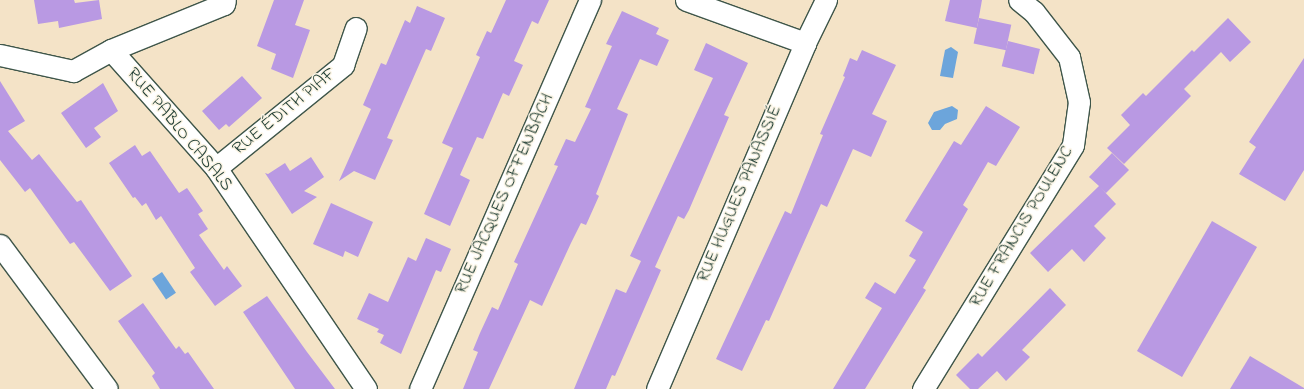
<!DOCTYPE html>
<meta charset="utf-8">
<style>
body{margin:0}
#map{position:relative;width:1304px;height:389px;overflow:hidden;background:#f4e3c7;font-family:"Indie Flower",sans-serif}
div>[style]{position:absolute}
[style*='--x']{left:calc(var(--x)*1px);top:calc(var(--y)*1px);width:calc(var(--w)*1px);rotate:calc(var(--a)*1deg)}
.water>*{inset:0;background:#6ca5db;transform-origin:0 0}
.building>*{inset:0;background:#b999e3;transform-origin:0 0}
.roads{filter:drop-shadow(1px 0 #3f564a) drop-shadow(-1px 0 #3f564a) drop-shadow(0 1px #3f564a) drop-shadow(0 -1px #3f564a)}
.street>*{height:21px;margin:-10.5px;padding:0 10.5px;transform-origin:10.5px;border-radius:10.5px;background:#fff}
span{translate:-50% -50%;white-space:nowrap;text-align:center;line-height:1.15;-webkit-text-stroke:3px #fcf5e5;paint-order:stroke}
.street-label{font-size:18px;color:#1f3d34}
</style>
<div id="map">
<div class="water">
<i style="clip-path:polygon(951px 47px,958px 52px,953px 78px,940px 76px,945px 50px)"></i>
<i style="clip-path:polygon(952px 106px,958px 110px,957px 119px,945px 124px,940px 130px,932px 130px,928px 123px,934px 112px)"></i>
<i style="left:162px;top:272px;width:25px;height:12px;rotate:56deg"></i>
</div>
<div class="building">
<i style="clip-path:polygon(34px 0,74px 0,75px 3px,99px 0,102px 19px,59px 28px,58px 21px,38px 24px)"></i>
<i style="clip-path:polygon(274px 0,304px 0,295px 25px,310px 30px,293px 78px,271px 69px,276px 54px,257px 46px)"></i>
<i style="clip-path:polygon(506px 0,549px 0,538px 24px,532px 21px,514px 61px,523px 65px,509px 96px,503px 93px,483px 139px,477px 137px,460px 175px,470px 180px,450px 226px,424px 214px,453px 148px,442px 143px,480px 57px,476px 55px,487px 31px,491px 33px)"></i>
<i style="clip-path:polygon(950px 0,982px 0,977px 28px,945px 21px)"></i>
<i style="clip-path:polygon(417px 6px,445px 18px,431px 51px,426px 49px,387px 138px,393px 140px,375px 180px,354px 171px,339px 181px,371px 109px,363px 105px,381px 63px,386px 65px,405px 20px,410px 23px)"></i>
<i style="clip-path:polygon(622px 11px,659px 28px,656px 34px,669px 40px,657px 66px,640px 59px,617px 109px,628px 114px,596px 194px,599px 196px,586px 225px,581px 223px,571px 243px,542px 306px,530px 300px,489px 389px,463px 389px,478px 352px,473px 350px,480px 333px,492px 307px,498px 310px,518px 264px,514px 262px,558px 166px,554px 165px,566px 139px,575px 142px,591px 109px,585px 107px,612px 46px,606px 44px)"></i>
<i style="left:979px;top:18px;width:33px;height:26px;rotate:12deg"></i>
<i style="clip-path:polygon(1228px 18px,1251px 42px,1230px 62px,1221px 52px,1184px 89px,1191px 96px,1124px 164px,1107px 148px,1130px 125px,1121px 115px,1143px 93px,1146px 96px,1192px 50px,1194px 52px)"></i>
<i style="left:1008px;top:41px;width:33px;height:26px;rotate:14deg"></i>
<i style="clip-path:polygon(706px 43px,748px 63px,724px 115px,729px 117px,689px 210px,684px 219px,678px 216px,655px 267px,661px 270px,615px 376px,612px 375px,606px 389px,574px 389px,616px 289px,626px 293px,641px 261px,630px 256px,713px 78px,694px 70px)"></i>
<i style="clip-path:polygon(862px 50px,896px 65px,872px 114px,887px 121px,871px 157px,853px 149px,827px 207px,821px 204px,769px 321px,766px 320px,742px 371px,716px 359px,785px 211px,791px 214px,823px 135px,820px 134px,845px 77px,843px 76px,850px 58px,857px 61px)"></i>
<i style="clip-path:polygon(1304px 58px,1304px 170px,1285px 201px,1239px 174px,1256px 147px,1249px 142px)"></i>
<i style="clip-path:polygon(242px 76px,262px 98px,229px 127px,226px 124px,219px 130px,202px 111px)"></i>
<i style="clip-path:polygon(0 81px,25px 121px,8px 131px,32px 160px,39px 154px,77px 202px,81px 200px,132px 276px,110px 291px,74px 242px,70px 244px,30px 188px,25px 192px,0 160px)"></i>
<i style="clip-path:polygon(103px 83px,118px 111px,94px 128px,101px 137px,86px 148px,61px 113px)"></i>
<i style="clip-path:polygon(986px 106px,1020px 127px,996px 166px,988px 162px,963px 205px,968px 209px,923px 288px,926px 290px,865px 389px,833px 389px,882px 308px,865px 298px,875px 282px,895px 294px,916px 260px,909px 256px,923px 232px,905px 221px,954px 141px,961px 145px)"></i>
<i style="clip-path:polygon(135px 145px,142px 156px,150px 151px,179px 193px,187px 188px,203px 211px,198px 214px,208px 229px,199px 235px,224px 270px,227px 266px,242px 286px,215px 306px,190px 272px,195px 268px,161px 216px,156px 220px,146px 203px,142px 206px,135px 197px,133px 198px,109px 163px)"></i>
<i style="clip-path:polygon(1112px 153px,1129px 170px,1106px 193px,1101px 188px,1116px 204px,1094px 226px,1106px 238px,1084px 262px,1072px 249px,1048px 272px,1030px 253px,1099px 186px,1089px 177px)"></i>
<i style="clip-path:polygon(311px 157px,324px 177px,304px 191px,317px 197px,292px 214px,265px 173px,268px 174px,285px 163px,290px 171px)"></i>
<i style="clip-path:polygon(331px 203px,373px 222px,358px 257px,345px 251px,343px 257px,313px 244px)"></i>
<i style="left:1212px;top:221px;width:52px;height:150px;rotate:30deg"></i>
<i style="clip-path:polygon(426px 238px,451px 249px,441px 272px,436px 270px,401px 354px,380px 343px,384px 335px,377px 332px,379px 329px,357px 319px,369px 293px,388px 302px,408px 257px,416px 261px)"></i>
<i style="clip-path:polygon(1050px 288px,1066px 305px,1022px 350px,1030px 357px,1006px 381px,997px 371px,978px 389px,970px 389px,956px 375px,978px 353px,982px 357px)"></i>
<i style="clip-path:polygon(267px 296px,307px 352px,335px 389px,295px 389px,243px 312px)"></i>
<i style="clip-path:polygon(143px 303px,176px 349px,179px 346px,185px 354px,188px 352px,214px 389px,160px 389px,152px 376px,155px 373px,118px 321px)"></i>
<i style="clip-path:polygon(1250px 356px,1304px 388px,1304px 389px,1230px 389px)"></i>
</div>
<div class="roads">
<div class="street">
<i style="--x:686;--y:0;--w:127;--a:19.9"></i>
<i style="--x:111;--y:50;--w:122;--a:-22.2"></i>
<i style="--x:224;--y:4;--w:4;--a:-76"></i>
<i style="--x:0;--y:55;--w:75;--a:12.4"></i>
<i style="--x:73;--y:71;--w:43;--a:-28.9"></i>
<i style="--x:111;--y:50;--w:158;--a:48.3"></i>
<i style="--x:216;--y:168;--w:267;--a:55.8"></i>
<i style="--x:216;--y:168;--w:164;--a:-39"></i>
<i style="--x:343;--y:65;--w:39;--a:-71"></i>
<i style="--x:0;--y:245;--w:179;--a:53.4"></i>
<i style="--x:420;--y:389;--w:425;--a:-66.4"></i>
<i style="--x:657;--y:389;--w:376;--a:-66.8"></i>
<i style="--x:805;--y:43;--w:48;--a:-64"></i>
<i style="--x:923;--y:389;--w:286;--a:-58.4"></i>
<i style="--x:1073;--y:145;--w:43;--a:-82.1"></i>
<i style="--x:1079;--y:102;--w:46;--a:-102.5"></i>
<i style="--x:1069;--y:57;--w:57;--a:-127.9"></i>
<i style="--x:1034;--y:12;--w:19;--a:-141"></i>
</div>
</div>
<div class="street-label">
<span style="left:285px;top:112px;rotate:-39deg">RUE ÉDITH PIAF</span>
<span style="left:179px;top:130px;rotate:50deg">RUE PABLO CASALS</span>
<span style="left:505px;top:194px;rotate:-66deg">RUE JACQUES OFFENBACH</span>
<span style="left:740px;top:194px;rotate:-67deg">RUE HUGUES PANASSIÉ</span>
<span style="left:1022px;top:227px;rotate:-59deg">RUE FRANCIS POULENC</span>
</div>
</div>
